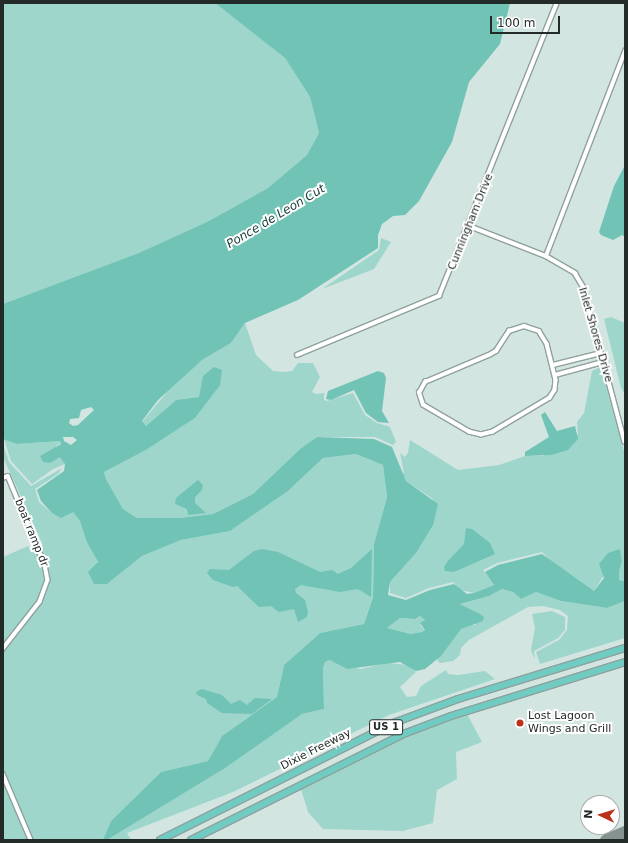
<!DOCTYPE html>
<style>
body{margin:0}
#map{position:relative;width:628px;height:843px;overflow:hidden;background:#d2e5e1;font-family:"DejaVu Sans",sans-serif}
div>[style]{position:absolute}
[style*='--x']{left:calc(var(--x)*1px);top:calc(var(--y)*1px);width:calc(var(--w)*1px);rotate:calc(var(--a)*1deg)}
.green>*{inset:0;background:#9ed6cc}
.water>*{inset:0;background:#70c3b5}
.taxiway>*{height:13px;margin:-6.5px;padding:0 6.5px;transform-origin:6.5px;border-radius:6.5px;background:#849290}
.roads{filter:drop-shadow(1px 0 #8fa19d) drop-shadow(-1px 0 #8fa19d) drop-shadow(0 1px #8fa19d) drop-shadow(0 -1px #8fa19d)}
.minor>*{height:3.5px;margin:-1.75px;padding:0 1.75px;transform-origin:1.75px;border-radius:1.75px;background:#fff}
.primary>*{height:6px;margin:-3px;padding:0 3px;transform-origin:3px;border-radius:3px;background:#70ccc2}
.dots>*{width:11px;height:11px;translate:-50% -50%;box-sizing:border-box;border:2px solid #fff;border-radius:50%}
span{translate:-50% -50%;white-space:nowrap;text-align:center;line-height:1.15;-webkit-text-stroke:4px #fff;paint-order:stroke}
.shield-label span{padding:1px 3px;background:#fff;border:1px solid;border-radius:3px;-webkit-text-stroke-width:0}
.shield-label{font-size:10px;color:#232b29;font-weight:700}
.street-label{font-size:11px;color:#232b29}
.poi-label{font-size:11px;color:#232b29}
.left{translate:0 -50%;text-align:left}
.water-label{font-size:12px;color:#19403a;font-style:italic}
.frame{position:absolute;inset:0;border:4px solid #232b29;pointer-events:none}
.north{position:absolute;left:580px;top:795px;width:40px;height:40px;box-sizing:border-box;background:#fff;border:1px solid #a7aaa9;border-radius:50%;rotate:274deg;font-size:11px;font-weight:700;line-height:16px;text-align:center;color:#232b29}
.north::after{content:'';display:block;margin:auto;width:14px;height:18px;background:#bc3017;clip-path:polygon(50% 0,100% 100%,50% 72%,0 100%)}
.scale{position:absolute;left:490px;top:16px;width:70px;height:18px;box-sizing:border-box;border:2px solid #232b29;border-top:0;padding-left:5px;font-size:12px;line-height:14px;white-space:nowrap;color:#232b29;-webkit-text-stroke:3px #fff;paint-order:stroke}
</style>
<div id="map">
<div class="green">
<i style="clip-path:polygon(3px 3px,215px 3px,285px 58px,310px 97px,319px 133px,307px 155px,268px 188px,207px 222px,140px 253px,3px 304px)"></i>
<i style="clip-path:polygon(381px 238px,391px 242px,374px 269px,322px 289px,379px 250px)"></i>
<i style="clip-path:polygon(611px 317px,625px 323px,625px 394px,621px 388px,604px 319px)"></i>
<i style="clip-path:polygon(245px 323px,256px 355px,273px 371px,285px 372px,292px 371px,298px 363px,313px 363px,320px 377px,312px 392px,316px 394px,324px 393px,324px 400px,327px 401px,353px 393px,365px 415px,377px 423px,390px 427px,396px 442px,393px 445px,375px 437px,317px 437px,300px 449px,253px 494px,213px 514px,180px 518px,137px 518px,123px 509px,106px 479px,104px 472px,146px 450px,195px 418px,203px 376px,199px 397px,176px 400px,146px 426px,142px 422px,177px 380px,202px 360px,231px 343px)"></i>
<i style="clip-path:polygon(601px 367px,625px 455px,625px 581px,619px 580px,619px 571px,622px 561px,620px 549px,594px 591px,553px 563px,542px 552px,497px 563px,483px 570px,494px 585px,474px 593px,460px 590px,453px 582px,429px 588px,406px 598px,390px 593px,390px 582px,416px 553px,433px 499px,406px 481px,402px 473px,404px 473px,400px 453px,405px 457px,408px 453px,410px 440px,458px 470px,499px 465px,525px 456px,543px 456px,578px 434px,577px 422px,584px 413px,592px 371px)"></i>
<i style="clip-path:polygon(4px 439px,17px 444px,59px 441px,61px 443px,56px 446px,65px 464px,53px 469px,32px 484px,11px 461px)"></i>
<i style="clip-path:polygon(3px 444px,9px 462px,31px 486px,62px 468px,58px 474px,35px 489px,39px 502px,52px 513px,73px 512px,80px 521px,107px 584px,142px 556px,181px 540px,230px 531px,288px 491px,323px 458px,356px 454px,383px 465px,387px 497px,374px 544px,373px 596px,364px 624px,320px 633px,284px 665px,277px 697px,222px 736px,208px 761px,161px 772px,111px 821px,103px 840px,3px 840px,3px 557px,28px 546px,31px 550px,43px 545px,3px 457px)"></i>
<i style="clip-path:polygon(502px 589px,513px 592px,521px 599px,536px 592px,561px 601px,607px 608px,625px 601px,625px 638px,540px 664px,536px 652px,559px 640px,567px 630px,568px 616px,560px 610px,543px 606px,528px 607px,469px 640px,461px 648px,460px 655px,453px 661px,440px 663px,437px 660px,460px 629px,468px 624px,476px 625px,474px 611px,460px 604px,489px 596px)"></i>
<i style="clip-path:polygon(552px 611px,565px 617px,565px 630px,558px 638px,534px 651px,535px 660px,531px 650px,535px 628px,532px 614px)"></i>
<i style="clip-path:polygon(420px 616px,425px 620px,420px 625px,425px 630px,422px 632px,410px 634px,392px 631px,387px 628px,400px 618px,415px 619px)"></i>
<i style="clip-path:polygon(330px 660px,360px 669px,388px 663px,408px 665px,416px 672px,400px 687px,407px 697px,416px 696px,421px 686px,446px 670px,448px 674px,458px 675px,485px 671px,495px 679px,389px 715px,233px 792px,127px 833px,131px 840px,107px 840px,213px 775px,302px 714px,324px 709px,323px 668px,325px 662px)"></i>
<i style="clip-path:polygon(467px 714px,482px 742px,456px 752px,457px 779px,437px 790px,433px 823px,403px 831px,323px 829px,308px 812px,301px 789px,386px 744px)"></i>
</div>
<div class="water">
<i style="clip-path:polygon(evenodd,215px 3px,510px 3px,500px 44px,469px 82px,452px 142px,419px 201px,405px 215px,393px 216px,382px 224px,378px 235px,378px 248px,298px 300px,245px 323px,231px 343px,202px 360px,158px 400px,142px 421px,146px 426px,176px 400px,199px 397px,203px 376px,214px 367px,222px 370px,220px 385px,195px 418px,146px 450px,104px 472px,106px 479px,123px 509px,137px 518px,180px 518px,213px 514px,253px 494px,300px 449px,317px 437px,374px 439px,392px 447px,406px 481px,438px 504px,433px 525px,416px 553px,390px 582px,388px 595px,406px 600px,430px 590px,454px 584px,467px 594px,474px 593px,494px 585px,485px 572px,498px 565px,542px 554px,594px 591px,604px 578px,599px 564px,608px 553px,620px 549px,622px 561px,619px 571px,619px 580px,625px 581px,625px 601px,607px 608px,561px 601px,536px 592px,521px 599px,513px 592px,502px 589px,489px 596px,460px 604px,480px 614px,484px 617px,483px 621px,461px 629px,441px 656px,425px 669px,416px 671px,400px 662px,347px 669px,330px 660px,325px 662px,323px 668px,324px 709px,302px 714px,225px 768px,107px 840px,103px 840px,111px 821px,161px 772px,208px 761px,222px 736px,277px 697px,284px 665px,320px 633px,364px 624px,373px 597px,374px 544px,387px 497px,383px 465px,356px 454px,323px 458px,288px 491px,230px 531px,181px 540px,142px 556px,107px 584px,94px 584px,88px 572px,98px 562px,87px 542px,80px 521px,73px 512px,61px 518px,52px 513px,41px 501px,37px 490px,64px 471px,65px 464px,60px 457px,50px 463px,43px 462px,40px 456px,61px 444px,60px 441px,17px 444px,3px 439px,3px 304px,139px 253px,207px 222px,268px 188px,307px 155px,319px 133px,310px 97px,285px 58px,215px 3px,91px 407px,94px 410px,78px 425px,73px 426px,69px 423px,70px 419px,79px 418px,81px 410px,91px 407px,215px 3px,63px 437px,73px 437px,77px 440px,71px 445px,64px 441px,63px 437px,215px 3px,420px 616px,425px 620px,420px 623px,425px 630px,422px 632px,410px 634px,387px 628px,400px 618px,415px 619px,420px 616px)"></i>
<i style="clip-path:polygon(625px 165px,625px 237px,622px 235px,613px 240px,601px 235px,599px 232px,614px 186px)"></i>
<i style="clip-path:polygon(378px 371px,384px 373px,386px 378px,382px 411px,389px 423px,378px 422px,366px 413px,354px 390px,331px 400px,326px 399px,328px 391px)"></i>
<i style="clip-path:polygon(545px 412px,557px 431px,575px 426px,578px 439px,568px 450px,551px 455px,525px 456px,525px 452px,549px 437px,541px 415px)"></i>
<i style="clip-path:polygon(198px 480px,203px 485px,202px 490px,195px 497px,195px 503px,206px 513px,188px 515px,187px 509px,175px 504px,176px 498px)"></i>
<i style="clip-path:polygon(466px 528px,472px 529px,490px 543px,495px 554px,454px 572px,445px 571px,444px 567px,447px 562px,464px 544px)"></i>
<i style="clip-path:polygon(262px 549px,278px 552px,320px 572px,332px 570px,338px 574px,351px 568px,372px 549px,371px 597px,358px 589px,340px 592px,301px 585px,295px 589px,296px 593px,305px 600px,308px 612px,307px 617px,298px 622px,294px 609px,279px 612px,271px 606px,259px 607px,237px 586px,233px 587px,213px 580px,207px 573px,210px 569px,229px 570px,254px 551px)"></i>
<i style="clip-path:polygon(202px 689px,222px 695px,231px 704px,240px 700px,247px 705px,255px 698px,272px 699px,252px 714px,222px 713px,207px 703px,206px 699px,197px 695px,196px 692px)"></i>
</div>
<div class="taxiway">
<i style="--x:606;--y:840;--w:21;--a:-23"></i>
</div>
<div class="roads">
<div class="minor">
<i style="--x:469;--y:226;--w:83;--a:21.3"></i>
<i style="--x:546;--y:256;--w:34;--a:30"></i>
<i style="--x:575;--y:273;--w:17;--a:59"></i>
<i style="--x:584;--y:288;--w:159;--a:75.1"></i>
<i style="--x:546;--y:256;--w:220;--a:-68.9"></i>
<i style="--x:524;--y:326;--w:16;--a:18"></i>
<i style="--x:539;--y:331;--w:15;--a:58"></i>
<i style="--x:547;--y:344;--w:37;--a:76"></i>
<i style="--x:556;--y:380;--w:10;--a:96"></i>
<i style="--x:555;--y:390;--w:9;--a:122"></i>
<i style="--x:550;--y:398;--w:66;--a:149.2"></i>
<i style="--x:493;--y:432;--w:12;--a:166"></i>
<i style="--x:481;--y:435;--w:12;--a:-166"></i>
<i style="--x:469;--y:432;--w:53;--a:-149.6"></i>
<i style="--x:423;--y:405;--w:13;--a:-108"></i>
<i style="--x:419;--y:393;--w:13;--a:-61"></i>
<i style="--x:425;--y:382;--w:69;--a:-22.9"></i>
<i style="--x:489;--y:355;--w:8;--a:-30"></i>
<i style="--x:496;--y:351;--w:24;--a:-57"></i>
<i style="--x:509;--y:331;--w:16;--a:-18"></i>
<i style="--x:297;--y:355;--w:154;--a:-22.6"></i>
<i style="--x:439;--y:296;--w:316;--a:-68.1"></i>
<i style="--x:553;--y:365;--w:49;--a:-14"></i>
<i style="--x:555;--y:375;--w:50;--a:-15.2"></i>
<i style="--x:3;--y:478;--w:5;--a:-22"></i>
<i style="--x:8;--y:476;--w:96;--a:67.4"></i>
<i style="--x:45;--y:565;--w:15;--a:79"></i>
<i style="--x:48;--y:580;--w:23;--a:110"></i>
<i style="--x:40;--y:602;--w:60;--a:128.2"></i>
<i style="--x:3;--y:774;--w:72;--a:67"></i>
</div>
<div class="primary">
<i style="--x:160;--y:840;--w:264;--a:-26.6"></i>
<i style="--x:396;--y:722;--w:66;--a:-20.4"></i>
<i style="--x:458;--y:699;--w:175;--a:-17"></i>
<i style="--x:191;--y:840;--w:240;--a:-26.5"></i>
<i style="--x:406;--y:733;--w:48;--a:-20.7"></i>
<i style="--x:451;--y:716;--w:182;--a:-17.2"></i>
</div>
</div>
<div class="dots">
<i style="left:520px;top:723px;background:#bc3017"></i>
</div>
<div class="shield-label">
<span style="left:386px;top:727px">US 1</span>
</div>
<div class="street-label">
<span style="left:471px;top:222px;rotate:-68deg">Cunningham Drive</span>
<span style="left:595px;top:335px;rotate:74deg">Inlet Shores Drive</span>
<span style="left:31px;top:533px;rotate:68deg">boat ramp dr</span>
<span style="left:316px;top:750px;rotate:-27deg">Dixie Freeway</span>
</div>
<div class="poi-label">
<span class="left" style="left:528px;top:723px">Lost Lagoon<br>Wings and Grill</span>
</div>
<div class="water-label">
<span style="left:276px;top:217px;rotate:-31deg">Ponce de Leon Cut</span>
</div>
<div class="frame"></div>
<div class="north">N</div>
<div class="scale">100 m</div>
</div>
